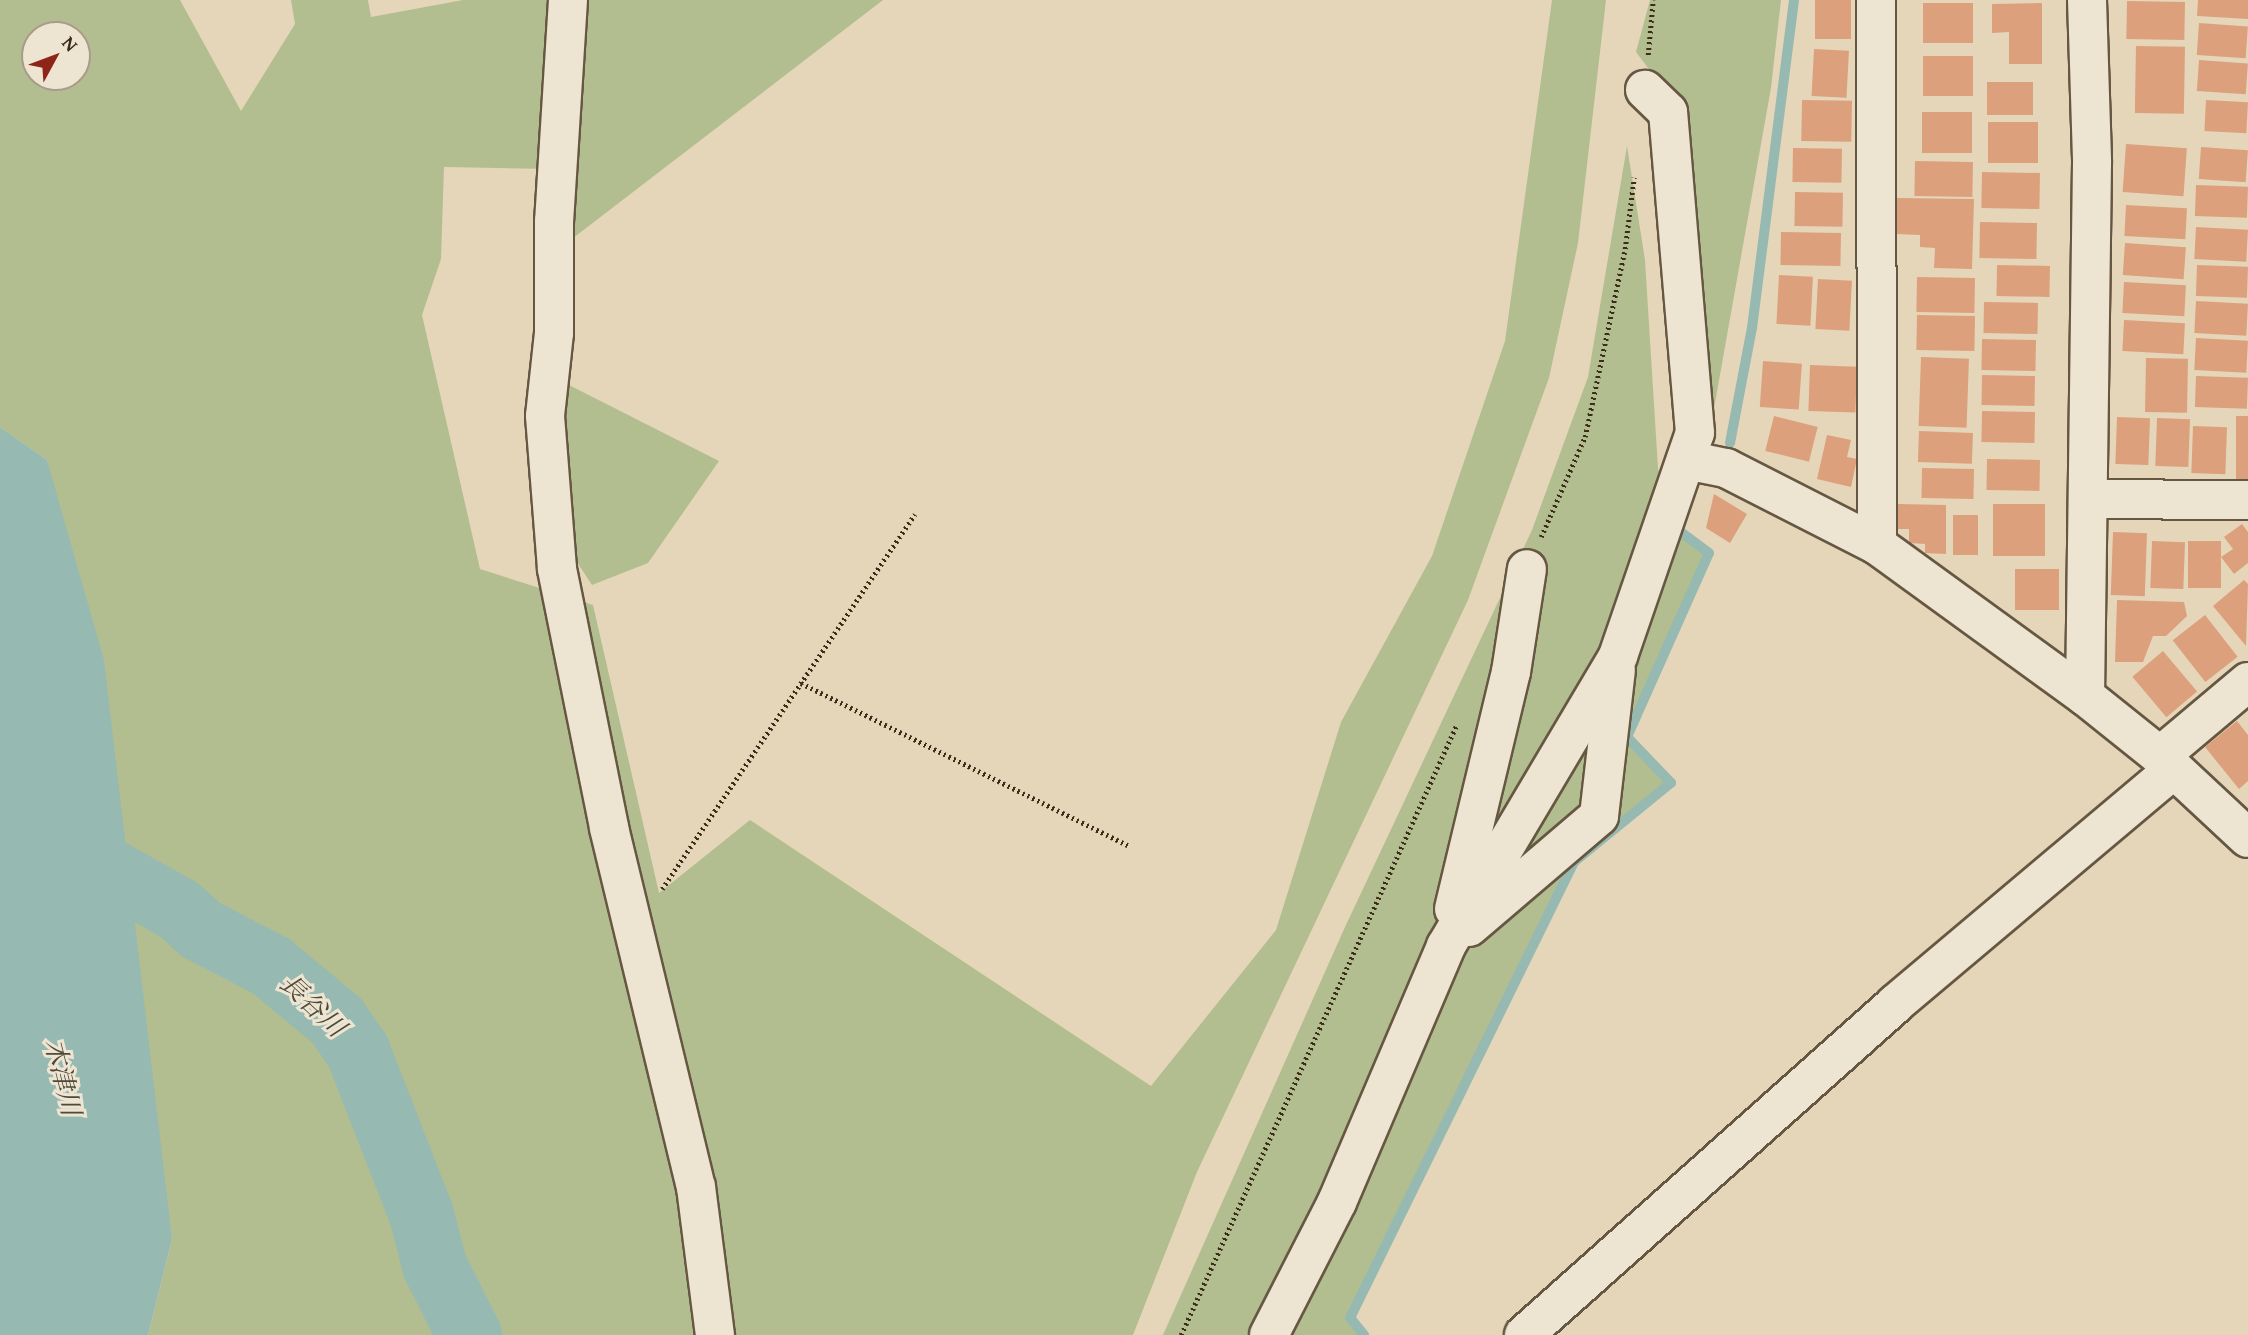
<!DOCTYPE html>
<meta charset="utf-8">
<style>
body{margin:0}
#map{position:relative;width:2248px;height:1335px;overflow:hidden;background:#e5d6b9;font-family:"Gentium Book Plus","Noto Serif JP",serif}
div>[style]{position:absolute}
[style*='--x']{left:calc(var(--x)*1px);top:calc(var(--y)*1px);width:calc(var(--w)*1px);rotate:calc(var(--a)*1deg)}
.green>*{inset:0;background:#b3be90}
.water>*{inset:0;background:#96b9b1}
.stream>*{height:10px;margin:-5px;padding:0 5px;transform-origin:5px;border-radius:5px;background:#96b9b1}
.river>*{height:65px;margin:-32.5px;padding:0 32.5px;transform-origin:32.5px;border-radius:32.5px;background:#96b9b1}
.building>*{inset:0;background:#dca07d;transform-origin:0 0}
.path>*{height:4.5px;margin-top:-2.25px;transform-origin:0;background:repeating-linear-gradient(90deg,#3c2d1b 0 2px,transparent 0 5.5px)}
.roads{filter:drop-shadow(2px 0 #665742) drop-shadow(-2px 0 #665742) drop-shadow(0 2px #665742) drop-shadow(0 -2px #665742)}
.minor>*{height:38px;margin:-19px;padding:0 19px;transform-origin:19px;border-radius:19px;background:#eee4d2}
span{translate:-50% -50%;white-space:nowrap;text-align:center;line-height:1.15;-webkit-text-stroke:6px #eee4d2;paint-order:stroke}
.water-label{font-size:26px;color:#4e4939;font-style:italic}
.north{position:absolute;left:21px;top:21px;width:70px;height:70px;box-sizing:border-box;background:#eee4d2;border:2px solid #a79b89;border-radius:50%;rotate:49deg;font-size:19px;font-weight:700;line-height:28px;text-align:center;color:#3c2d1b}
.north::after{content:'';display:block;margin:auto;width:24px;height:32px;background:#8f2418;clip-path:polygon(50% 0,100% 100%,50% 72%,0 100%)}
</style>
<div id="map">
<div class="green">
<i style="clip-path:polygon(evenodd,0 0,180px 0,241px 111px,295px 24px,291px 0,368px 0,371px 17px,463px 0,551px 0,550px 169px,444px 167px,441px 259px,422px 315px,480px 569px,593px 605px,659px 893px,750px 820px,1151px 1086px,1276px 930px,1341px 722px,1432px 556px,1505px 341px,1552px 0,1606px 0,1578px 243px,1549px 378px,1468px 600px,1197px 1172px,1133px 1335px,148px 1335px,172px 1239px,47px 460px,0 427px,0 0,35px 35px,77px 35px,77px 77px,35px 77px,35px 35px)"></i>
<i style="clip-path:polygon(581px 0,883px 0,564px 245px)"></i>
<i style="clip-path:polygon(1650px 0,1781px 0,1771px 88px,1707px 448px,1654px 76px,1636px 52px)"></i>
<i style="clip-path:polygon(1627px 146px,1645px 260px,1658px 468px,1673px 529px,1709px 553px,1627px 737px,1671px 783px,1574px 862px,1350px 1318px,1364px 1335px,1163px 1335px,1345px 927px,1532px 530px,1588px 377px)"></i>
<i style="clip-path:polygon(563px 382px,719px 461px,648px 563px,592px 585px,567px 547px)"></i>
</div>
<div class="water">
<i style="clip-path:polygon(0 427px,47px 460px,104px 660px,172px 1239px,148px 1335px,0 1335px)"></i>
</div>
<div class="stream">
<i style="--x:1730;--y:443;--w:117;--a:-79.2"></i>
<i style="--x:1752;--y:328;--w:331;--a:-82.7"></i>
<i style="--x:1364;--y:1335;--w:22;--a:-129"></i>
<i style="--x:1350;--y:1318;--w:508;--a:-63.84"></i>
<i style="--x:1574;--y:862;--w:125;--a:-39.2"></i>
<i style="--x:1671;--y:783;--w:64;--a:-133.7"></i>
<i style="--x:1627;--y:737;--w:201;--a:-66"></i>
<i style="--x:1709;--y:553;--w:44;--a:-143.4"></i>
</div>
<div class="river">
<i style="--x:0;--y:813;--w:110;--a:27.5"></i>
<i style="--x:98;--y:864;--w:92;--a:29.4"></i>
<i style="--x:178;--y:909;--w:30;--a:42"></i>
<i style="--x:200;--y:929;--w:80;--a:27.5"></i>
<i style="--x:271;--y:966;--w:85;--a:39.7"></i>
<i style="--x:336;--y:1020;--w:37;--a:55"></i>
<i style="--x:357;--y:1050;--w:176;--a:68.7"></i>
<i style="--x:421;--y:1214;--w:53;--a:75.7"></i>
<i style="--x:434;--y:1265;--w:78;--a:63.4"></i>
</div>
<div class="building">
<i style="left:1815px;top:0;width:36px;height:39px"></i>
<i style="clip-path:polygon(2198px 0,2248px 0,2248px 19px,2197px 16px)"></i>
<i style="left:2127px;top:1px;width:58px;height:38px;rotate:1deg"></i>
<i style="left:1923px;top:3px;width:50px;height:40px"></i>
<i style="clip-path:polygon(2042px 3px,2042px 64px,2009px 64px,2009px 32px,1992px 33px,1992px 4px)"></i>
<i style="left:2199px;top:23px;width:49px;height:32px;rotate:4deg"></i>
<i style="left:2136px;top:46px;width:49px;height:67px;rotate:1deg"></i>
<i style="left:1814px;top:49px;width:35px;height:47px;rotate:3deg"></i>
<i style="left:1923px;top:56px;width:50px;height:40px"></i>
<i style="left:2199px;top:60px;width:49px;height:31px;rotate:4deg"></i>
<i style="left:1987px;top:82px;width:46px;height:33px"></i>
<i style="left:1802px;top:100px;width:50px;height:41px;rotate:1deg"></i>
<i style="left:2206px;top:100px;width:42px;height:31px;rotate:3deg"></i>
<i style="left:1922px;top:112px;width:50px;height:41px"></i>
<i style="left:1988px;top:122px;width:50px;height:41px"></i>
<i style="left:2126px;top:144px;width:61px;height:48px;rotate:4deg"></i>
<i style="left:2201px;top:147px;width:47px;height:32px;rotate:4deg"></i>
<i style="left:1793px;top:148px;width:49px;height:34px;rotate:1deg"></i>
<i style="left:1915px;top:161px;width:58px;height:35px;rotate:1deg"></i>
<i style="left:1982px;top:172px;width:58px;height:36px;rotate:1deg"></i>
<i style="left:2196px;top:185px;width:52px;height:31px;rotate:2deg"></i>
<i style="left:1795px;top:192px;width:48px;height:34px;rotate:1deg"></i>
<i style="clip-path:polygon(1897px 198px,1974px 199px,1972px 269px,1934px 268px,1935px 248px,1920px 247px,1920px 235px,1896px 234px)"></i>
<i style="left:2126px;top:205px;width:61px;height:31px;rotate:3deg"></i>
<i style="left:1980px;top:222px;width:57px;height:36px;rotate:1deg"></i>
<i style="left:2196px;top:227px;width:52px;height:32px;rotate:3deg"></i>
<i style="left:1781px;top:232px;width:60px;height:33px;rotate:1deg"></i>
<i style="left:2125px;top:243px;width:61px;height:32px;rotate:4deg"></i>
<i style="left:1997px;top:265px;width:53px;height:31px;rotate:1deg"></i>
<i style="left:2197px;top:265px;width:51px;height:31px;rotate:2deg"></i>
<i style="left:1779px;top:275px;width:34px;height:49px;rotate:3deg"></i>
<i style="left:1917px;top:277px;width:58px;height:35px;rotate:1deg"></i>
<i style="left:1818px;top:279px;width:34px;height:50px;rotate:3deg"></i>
<i style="left:2124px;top:282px;width:62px;height:31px;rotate:3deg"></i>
<i style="left:2196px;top:301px;width:52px;height:32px;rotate:3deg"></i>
<i style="left:1984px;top:302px;width:54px;height:31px;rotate:1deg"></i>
<i style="left:1917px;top:315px;width:58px;height:35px;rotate:1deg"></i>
<i style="left:2124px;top:320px;width:61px;height:31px;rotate:3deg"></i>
<i style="left:2196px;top:338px;width:52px;height:32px;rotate:3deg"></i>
<i style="left:1982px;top:339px;width:54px;height:31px;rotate:1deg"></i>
<i style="left:1921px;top:357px;width:48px;height:69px;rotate:2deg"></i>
<i style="left:2146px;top:358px;width:42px;height:54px;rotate:1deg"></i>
<i style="left:1763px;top:361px;width:39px;height:46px;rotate:4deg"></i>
<i style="left:1810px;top:365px;width:47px;height:46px;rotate:2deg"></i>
<i style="left:1982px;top:375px;width:53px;height:30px;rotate:1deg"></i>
<i style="left:2196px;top:376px;width:52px;height:31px;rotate:2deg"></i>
<i style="left:1982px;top:411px;width:53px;height:31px;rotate:1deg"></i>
<i style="left:1774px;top:416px;width:45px;height:36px;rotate:14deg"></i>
<i style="left:2236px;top:416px;width:12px;height:66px"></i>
<i style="left:2117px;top:417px;width:33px;height:47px;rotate:2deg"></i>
<i style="left:2157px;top:418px;width:33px;height:48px;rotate:2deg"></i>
<i style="left:2193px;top:426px;width:34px;height:47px;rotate:2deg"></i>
<i style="left:1919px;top:431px;width:54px;height:31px;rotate:2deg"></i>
<i style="clip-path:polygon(1827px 435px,1851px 440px,1847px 457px,1857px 459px,1851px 487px,1817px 479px)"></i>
<i style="left:1987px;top:459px;width:53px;height:31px;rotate:1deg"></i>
<i style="left:1922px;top:468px;width:52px;height:30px;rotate:1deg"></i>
<i style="clip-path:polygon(1714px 494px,1747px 514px,1730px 543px,1706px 528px)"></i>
<i style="clip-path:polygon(1898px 504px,1946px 505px,1946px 554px,1925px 553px,1925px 544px,1909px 543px,1909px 529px,1898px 529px)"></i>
<i style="left:1993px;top:504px;width:52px;height:52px"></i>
<i style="left:1953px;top:515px;width:25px;height:40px"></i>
<i style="clip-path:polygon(2242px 524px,2248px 532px,2248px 563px,2234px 574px,2221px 557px,2233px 549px,2224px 537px)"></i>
<i style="left:2113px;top:532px;width:34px;height:63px;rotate:2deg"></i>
<i style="left:2152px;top:541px;width:33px;height:47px;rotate:2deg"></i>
<i style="left:2188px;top:541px;width:33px;height:47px"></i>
<i style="left:2059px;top:569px;width:41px;height:44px;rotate:90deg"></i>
<i style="clip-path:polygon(2244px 580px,2248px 584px,2246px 646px,2213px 606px)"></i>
<i style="clip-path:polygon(2117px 600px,2184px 602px,2187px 616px,2166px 636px,2153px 636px,2143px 662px,2115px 662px)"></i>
<i style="left:2205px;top:615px;width:53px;height:41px;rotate:52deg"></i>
<i style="left:2163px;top:651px;width:53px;height:40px;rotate:50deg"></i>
<i style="clip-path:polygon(2237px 721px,2248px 735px,2248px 781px,2239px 789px,2205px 747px)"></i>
</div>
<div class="path">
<i style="--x:1648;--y:55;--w:55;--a:-84.8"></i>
<i style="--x:1541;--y:537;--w:109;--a:-66.3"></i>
<i style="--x:1585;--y:437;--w:192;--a:-78"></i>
<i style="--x:1625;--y:249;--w:72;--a:-82.8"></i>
<i style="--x:801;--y:683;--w:365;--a:26.4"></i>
<i style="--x:662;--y:889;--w:452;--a:-56"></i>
<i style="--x:1181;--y:1335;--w:670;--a:-65.69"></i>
</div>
<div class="roads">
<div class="minor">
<i style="--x:568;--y:0;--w:221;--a:93.6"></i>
<i style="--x:554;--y:221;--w:112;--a:90"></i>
<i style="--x:554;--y:333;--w:83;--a:96.2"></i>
<i style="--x:545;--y:416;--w:153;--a:85.5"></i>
<i style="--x:557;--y:569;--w:264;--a:78.6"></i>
<i style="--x:609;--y:828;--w:369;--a:76.4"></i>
<i style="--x:696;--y:1187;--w:149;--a:82.7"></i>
<i style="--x:1876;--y:0;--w:545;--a:89.89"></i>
<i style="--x:2087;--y:0;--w:163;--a:88.2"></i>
<i style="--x:2092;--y:163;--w:533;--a:90.75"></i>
<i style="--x:2085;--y:696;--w:96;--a:38.7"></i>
<i style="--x:2160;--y:756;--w:120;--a:43"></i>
<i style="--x:1686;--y:460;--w:41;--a:11.3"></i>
<i style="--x:1726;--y:468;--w:169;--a:27"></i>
<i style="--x:1877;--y:545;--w:257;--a:36"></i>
<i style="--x:2090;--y:499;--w:158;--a:0.4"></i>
<i style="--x:2160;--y:756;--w:115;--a:-40.1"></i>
<i style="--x:1454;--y:909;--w:244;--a:-76.5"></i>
<i style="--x:1511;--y:672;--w:104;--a:-81.2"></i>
<i style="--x:1469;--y:927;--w:171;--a:-40.5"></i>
<i style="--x:1599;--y:816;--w:147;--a:-83.4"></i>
<i style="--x:1269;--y:1335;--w:149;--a:-62.9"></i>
<i style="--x:1337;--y:1202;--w:278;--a:-66.9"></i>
<i style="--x:1446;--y:946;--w:337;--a:-59.3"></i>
<i style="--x:1618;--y:656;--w:236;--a:-71"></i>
<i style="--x:1695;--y:433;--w:322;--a:-94.8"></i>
<i style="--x:1668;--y:112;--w:32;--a:-136"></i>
<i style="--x:1524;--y:1335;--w:497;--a:-41.7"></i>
<i style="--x:1895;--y:1004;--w:363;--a:-40.1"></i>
</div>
</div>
<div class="water-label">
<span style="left:313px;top:1005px;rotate:43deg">長谷川</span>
<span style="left:63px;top:1077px;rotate:76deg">木津川</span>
</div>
<div class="north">N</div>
</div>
